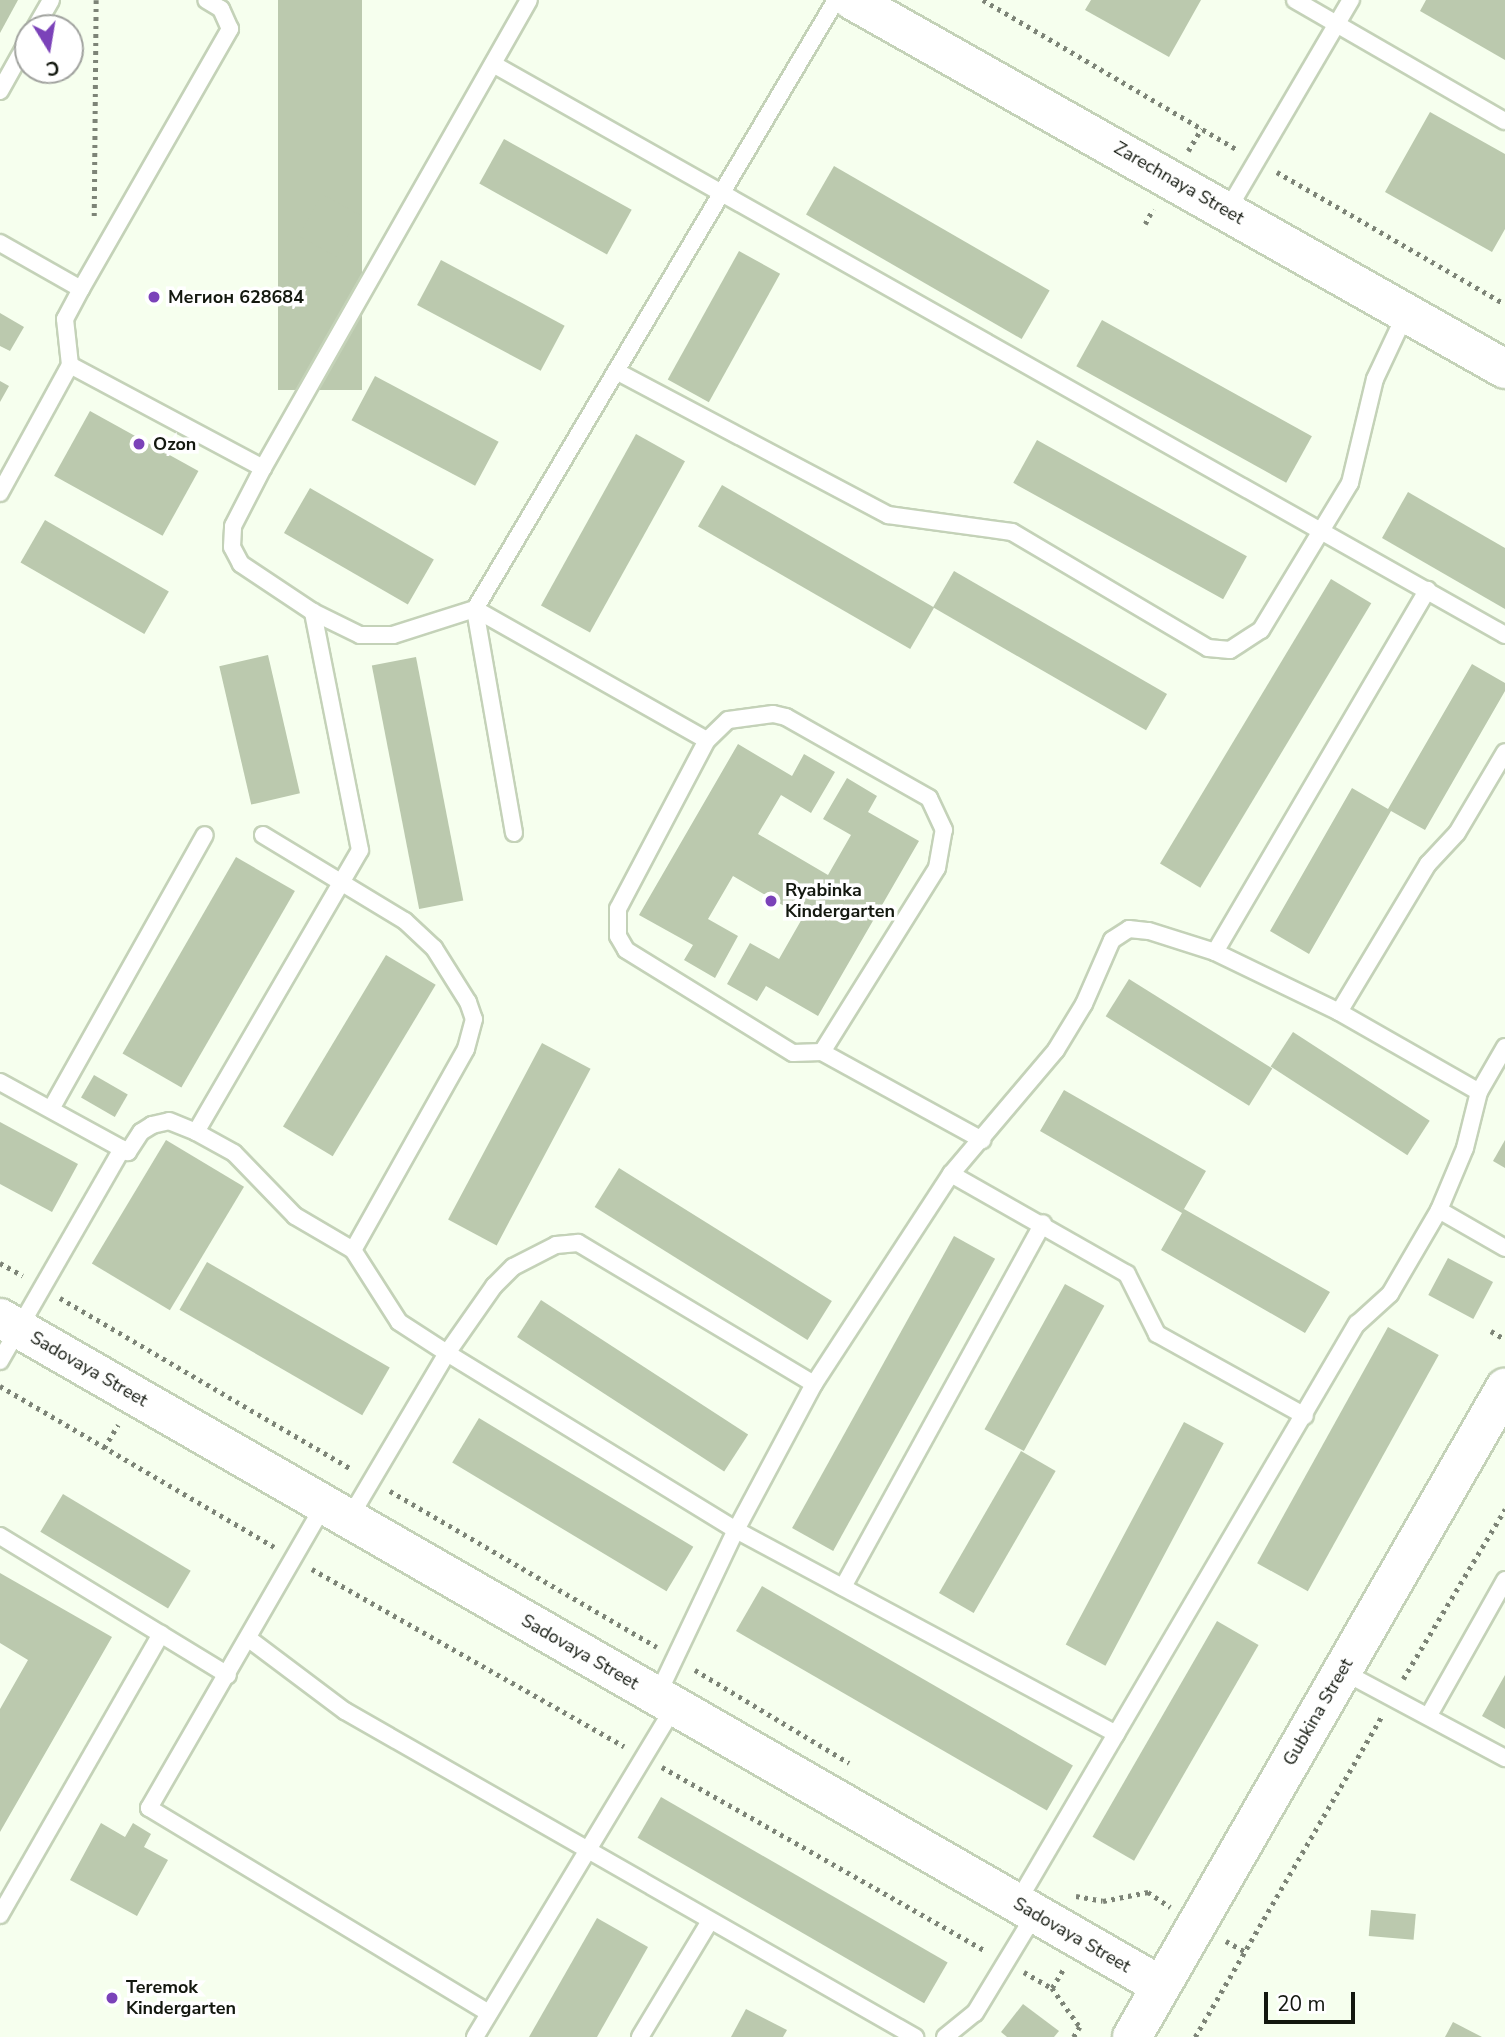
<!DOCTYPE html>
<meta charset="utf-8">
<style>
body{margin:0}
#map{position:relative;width:1505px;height:2037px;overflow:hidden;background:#f6ffee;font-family:"Nunito Sans",sans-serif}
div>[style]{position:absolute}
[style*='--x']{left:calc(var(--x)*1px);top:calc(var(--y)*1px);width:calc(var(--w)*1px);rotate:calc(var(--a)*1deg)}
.building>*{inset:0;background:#bbc9ae;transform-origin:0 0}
.path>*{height:4.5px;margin-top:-2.25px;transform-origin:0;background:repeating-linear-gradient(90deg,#7d8477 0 3.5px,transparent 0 8.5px)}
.roads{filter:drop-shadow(2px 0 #c4d2b8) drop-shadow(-2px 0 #c4d2b8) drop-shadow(0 2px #c4d2b8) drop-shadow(0 -2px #c4d2b8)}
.lane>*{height:16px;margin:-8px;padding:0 8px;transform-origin:8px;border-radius:8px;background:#fff}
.secondary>*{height:38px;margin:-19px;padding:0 19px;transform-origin:19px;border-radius:19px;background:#fff}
.dots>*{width:19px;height:19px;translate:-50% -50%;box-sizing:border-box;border:4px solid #fff;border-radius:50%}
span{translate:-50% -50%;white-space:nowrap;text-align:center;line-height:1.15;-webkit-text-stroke:7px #fff;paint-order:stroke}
.street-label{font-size:18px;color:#13180f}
.poi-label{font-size:18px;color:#13180f;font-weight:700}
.left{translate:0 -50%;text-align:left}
.north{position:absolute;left:14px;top:14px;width:70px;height:70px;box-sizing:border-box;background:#fff;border:2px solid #a1a39f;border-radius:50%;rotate:169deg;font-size:19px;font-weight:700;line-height:28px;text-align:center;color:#13180f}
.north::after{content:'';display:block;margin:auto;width:24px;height:32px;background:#7b42b9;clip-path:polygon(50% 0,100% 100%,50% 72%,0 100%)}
.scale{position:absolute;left:1264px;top:1992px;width:91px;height:32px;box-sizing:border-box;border:4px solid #13180f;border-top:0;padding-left:9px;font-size:21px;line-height:24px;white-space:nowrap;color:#13180f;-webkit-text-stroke:5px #fff;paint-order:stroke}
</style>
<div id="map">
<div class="building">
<i style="clip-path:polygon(0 0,18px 0,0 33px)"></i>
<i style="left:278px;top:0;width:84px;height:390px"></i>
<i style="clip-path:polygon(1091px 0,1201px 0,1169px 57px,1085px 10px)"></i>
<i style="clip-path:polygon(1426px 0,1505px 0,1505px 60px,1420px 11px)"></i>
<i style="clip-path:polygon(1430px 112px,1505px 154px,1505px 229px,1492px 252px,1385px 192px)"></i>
<i style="left:504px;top:139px;width:146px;height:51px;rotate:29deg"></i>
<i style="left:834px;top:166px;width:249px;height:56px;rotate:30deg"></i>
<i style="left:322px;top:194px;width:43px;height:48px;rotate:29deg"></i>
<i style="left:739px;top:251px;width:47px;height:147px;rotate:29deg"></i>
<i style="left:441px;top:260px;width:140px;height:51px;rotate:28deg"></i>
<i style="clip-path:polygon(0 313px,24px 327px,10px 351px,0 346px)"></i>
<i style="left:1102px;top:320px;width:240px;height:53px;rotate:29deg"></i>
<i style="left:375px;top:376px;width:140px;height:50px;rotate:28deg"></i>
<i style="clip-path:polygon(0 381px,9px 386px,0 402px)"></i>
<i style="left:90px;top:411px;width:124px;height:74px;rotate:29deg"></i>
<i style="left:636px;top:434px;width:56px;height:196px;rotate:29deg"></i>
<i style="left:1037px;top:440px;width:240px;height:49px;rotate:29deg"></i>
<i style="left:722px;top:485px;width:245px;height:48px;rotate:30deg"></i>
<i style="left:310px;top:488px;width:143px;height:52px;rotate:30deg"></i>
<i style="clip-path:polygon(1408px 492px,1505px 548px,1505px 609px,1382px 538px)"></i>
<i style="left:45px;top:520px;width:143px;height:49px;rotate:30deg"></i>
<i style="left:954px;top:571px;width:246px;height:42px;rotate:30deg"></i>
<i style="left:1331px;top:579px;width:47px;height:332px;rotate:31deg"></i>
<i style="left:268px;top:655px;width:142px;height:50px;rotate:77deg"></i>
<i style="left:416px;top:657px;width:248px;height:45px;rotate:79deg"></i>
<i style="clip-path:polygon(1472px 664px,1505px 683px,1505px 691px,1425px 830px,1391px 811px,1309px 954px,1270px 931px,1352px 788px,1388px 809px)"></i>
<i style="clip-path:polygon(738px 744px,792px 776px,804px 754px,835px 772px,811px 813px,781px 795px,758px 834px,828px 875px,851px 835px,823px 819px,847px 778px,877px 796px,868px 812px,919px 841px,818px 1016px,766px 986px,757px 1001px,727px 984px,750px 943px,779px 959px,803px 917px,733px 876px,708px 919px,738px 936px,715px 978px,684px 960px,693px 945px,639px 915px)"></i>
<i style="left:236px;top:857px;width:68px;height:227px;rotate:30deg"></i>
<i style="left:386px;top:955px;width:58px;height:200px;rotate:31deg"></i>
<i style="left:1129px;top:979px;width:169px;height:44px;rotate:32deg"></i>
<i style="left:1293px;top:1032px;width:163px;height:41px;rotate:33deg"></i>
<i style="left:542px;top:1043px;width:55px;height:200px;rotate:28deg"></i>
<i style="left:94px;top:1075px;width:39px;height:26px;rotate:30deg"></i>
<i style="clip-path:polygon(1064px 1090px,1206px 1171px,1184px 1209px,1330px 1292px,1305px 1333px,1161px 1250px,1182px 1213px,1040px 1131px)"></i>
<i style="clip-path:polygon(0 1122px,78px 1164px,52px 1212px,0 1184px)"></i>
<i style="left:166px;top:1140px;width:91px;height:144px;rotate:31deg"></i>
<i style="clip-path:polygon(1505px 1140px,1505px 1168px,1493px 1161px)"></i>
<i style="left:619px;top:1168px;width:251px;height:46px;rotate:32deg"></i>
<i style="left:954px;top:1236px;width:47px;height:334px;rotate:29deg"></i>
<i style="left:1448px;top:1258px;width:51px;height:42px;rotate:28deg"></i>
<i style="left:207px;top:1262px;width:211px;height:55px;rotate:30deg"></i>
<i style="left:1065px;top:1284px;width:45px;height:166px;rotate:29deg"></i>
<i style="left:541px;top:1300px;width:247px;height:44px;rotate:33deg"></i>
<i style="left:1388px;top:1327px;width:58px;height:270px;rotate:29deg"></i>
<i style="left:479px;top:1418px;width:250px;height:52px;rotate:31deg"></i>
<i style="left:1184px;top:1422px;width:45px;height:252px;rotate:28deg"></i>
<i style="left:1021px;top:1451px;width:40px;height:164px;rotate:30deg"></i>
<i style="left:63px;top:1494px;width:149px;height:44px;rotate:31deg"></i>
<i style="clip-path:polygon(0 1573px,112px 1637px,0 1832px,0 1709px,28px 1660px,0 1643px)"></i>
<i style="left:762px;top:1586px;width:359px;height:52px;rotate:30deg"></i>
<i style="left:1217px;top:1621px;width:48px;height:249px;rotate:30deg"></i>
<i style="clip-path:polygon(1505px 1675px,1505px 1729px,1482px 1716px)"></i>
<i style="left:661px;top:1797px;width:331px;height:47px;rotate:30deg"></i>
<i style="clip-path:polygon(101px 1823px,125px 1837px,133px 1823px,151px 1834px,144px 1847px,168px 1860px,137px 1916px,70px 1880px)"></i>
<i style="left:1371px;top:1910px;width:45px;height:26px;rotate:5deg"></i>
<i style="clip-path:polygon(597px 1918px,648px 1947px,597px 2037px,529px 2037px)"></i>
<i style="clip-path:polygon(1023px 2004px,1059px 2031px,1054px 2037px,1007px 2037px,1001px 2032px)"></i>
<i style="clip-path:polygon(746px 2009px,787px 2030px,783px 2037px,731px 2037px)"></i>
<i style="clip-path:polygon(1453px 2022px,1482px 2037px,1445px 2037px)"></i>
</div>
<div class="path">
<i style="--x:983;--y:0;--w:297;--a:30.5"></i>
<i style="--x:1188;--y:151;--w:26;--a:-59"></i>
<i style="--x:1277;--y:172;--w:263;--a:30.1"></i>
<i style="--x:94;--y:216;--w:216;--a:-89.5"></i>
<i style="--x:1145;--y:224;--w:17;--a:-62"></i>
<i style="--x:0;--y:1263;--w:26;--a:29"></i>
<i style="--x:60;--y:1298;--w:338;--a:30.4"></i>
<i style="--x:1491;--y:1331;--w:16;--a:30"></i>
<i style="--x:0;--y:1386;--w:318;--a:30.4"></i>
<i style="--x:104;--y:1448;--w:27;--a:-59"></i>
<i style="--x:390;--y:1491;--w:309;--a:30.3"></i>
<i style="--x:312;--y:1569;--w:359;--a:29.6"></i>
<i style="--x:695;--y:1670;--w:180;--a:31.1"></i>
<i style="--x:1403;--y:1679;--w:198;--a:-59"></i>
<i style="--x:662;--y:1767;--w:373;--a:29.6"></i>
<i style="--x:1076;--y:1896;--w:27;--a:10"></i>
<i style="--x:1103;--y:1901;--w:46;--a:-11.3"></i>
<i style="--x:1148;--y:1892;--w:27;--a:34"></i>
<i style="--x:1226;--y:1941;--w:23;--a:29"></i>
<i style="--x:1024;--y:1972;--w:32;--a:30"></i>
<i style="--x:1052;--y:1988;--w:48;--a:54.3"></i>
<i style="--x:1080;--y:2027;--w:12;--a:121"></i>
<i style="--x:1052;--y:1988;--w:23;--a:-59"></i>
<i style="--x:1195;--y:2037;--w:370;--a:-59.8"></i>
</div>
<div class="roads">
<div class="lane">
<i style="--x:1295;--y:0;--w:242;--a:30"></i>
<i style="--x:35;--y:28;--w:32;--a:-60"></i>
<i style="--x:493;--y:64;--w:1162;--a:29.43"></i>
<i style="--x:0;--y:91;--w:57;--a:-60.8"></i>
<i style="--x:1227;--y:211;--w:245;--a:-59.6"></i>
<i style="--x:0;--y:243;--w:93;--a:29.6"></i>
<i style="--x:81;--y:289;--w:300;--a:-60.2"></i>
<i style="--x:230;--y:29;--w:22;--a:-114"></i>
<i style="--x:221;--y:9;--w:17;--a:-149"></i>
<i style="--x:81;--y:289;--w:34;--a:118"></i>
<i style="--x:65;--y:319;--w:46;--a:83.8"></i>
<i style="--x:70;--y:365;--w:219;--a:28.1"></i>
<i style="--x:263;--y:468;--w:538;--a:-60.39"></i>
<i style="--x:616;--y:371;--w:308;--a:27.9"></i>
<i style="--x:888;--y:515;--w:125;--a:7.8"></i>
<i style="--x:1012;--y:532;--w:228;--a:30.6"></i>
<i style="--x:1208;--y:648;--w:22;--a:5"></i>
<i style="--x:1230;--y:650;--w:37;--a:-33"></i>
<i style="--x:1261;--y:630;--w:172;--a:-58.8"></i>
<i style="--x:1350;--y:483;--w:107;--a:-76.5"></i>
<i style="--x:1375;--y:379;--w:73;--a:-64.8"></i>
<i style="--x:0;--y:493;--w:146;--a:-61.3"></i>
<i style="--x:313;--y:612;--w:52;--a:26.1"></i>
<i style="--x:360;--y:635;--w:33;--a:0"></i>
<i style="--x:393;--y:635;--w:86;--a:-17.6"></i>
<i style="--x:475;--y:609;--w:266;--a:29.5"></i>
<i style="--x:514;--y:833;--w:227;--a:-99.9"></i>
<i style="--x:475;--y:609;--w:708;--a:-59.34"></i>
<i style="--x:263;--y:835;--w:166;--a:31.2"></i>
<i style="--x:405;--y:921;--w:40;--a:43"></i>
<i style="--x:434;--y:948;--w:64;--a:57.8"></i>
<i style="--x:468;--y:1002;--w:18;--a:71"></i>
<i style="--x:474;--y:1019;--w:31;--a:105"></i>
<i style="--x:466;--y:1049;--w:231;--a:119.3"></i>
<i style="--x:353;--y:1250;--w:85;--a:57.4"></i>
<i style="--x:399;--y:1322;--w:57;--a:32.9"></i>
<i style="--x:447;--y:1353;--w:193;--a:120.6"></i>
<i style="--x:1215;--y:952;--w:420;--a:-59.6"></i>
<i style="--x:1339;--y:1012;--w:173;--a:-59"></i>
<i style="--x:1428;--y:864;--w:42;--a:-46.9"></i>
<i style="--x:1457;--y:833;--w:94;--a:-59.3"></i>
<i style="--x:822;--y:1052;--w:217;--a:-58"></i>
<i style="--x:937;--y:868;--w:39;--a:-80"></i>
<i style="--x:944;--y:830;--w:35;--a:-115"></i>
<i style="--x:929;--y:798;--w:164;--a:-150.5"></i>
<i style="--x:786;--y:717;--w:13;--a:-167"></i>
<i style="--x:773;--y:714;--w:45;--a:172.4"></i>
<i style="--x:728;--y:720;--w:29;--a:136"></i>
<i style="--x:707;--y:740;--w:191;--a:117.8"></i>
<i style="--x:618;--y:909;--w:27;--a:90"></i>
<i style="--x:618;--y:936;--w:16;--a:60"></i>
<i style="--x:626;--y:950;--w:196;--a:31.7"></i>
<i style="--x:793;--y:1053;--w:29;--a:-2"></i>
<i style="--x:822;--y:1052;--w:183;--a:28.8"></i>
<i style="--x:0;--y:1082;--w:146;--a:28.7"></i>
<i style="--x:128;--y:1152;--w:24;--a:-57"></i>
<i style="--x:141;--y:1132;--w:13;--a:-32"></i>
<i style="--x:152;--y:1125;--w:17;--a:-13"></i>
<i style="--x:169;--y:1121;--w:29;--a:22"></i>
<i style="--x:196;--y:1132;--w:326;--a:-59.8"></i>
<i style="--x:360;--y:850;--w:243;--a:-101.2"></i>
<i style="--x:313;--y:612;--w:87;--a:-146.3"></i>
<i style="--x:241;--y:564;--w:19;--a:-118"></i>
<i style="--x:232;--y:547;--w:21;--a:-87"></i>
<i style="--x:233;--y:526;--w:65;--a:-62.7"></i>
<i style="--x:51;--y:1109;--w:314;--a:-60.7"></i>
<i style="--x:196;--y:1132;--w:43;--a:28.9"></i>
<i style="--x:234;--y:1153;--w:88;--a:45.9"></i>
<i style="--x:295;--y:1216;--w:67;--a:30.4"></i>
<i style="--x:951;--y:1174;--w:202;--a:29.6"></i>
<i style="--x:1127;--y:1274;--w:67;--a:63.4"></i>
<i style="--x:1157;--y:1334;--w:169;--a:29"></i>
<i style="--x:1439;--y:1210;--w:67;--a:-67.2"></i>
<i style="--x:1465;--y:1148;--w:58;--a:-76"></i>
<i style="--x:1479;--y:1092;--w:52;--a:-60"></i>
<i style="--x:0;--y:1361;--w:245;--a:-60.1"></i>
<i style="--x:814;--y:1384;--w:275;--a:-149.1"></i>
<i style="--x:578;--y:1243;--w:22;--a:175"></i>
<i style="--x:556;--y:1245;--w:48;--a:152.9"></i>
<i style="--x:513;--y:1267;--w:27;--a:135"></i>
<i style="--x:494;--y:1286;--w:82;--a:125"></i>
<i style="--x:447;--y:1353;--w:339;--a:31.5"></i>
<i style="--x:736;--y:1530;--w:431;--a:28.2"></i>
<i style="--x:1116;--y:1734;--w:196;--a:120.4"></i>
<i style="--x:324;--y:1505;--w:350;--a:120"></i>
<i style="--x:149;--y:1808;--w:397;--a:31.1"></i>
<i style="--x:0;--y:1536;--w:267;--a:31.4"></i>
<i style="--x:843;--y:1587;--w:415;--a:-61.2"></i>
<i style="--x:249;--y:1639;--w:120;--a:36.9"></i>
<i style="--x:345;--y:1711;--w:657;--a:29.77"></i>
<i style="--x:1342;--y:1671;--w:185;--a:28.1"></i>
<i style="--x:657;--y:1696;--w:184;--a:-64.6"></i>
<i style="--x:736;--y:1530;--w:166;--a:-61.9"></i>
<i style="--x:814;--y:1384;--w:251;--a:-56.9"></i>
<i style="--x:951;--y:1174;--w:162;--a:-49.7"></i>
<i style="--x:1056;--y:1050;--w:54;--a:-58.7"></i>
<i style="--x:1084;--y:1004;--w:70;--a:-66.4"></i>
<i style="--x:1112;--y:940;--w:20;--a:-33"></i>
<i style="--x:1129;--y:929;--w:20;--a:6"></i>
<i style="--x:1149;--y:931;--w:69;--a:17.7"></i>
<i style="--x:1215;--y:952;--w:138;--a:25.8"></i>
<i style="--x:1339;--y:1012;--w:161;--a:29.7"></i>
<i style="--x:1429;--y:1715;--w:155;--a:-60.6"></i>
<i style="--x:1116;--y:1734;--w:476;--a:-59.6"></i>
<i style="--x:1357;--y:1324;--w:45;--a:-42.3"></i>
<i style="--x:1390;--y:1294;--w:97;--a:-59.7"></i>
<i style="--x:1439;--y:1210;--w:76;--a:29.9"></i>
<i style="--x:0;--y:1915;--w:324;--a:-60.2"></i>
<i style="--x:475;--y:2037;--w:387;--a:-58.9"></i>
<i style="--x:640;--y:2037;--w:135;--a:-58.9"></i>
<i style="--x:945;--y:2037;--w:38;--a:-39"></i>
<i style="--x:975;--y:2013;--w:116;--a:-58.8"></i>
</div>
<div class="secondary">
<i style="--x:852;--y:0;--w:750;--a:29.47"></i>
<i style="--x:0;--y:1318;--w:1339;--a:29.91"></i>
<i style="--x:1132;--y:2037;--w:749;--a:-60.11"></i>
</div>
</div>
<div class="dots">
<i style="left:154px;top:297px;background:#7b42b9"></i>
<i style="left:139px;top:444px;background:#7b42b9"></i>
<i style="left:771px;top:901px;background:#7b42b9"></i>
<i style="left:112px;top:1998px;background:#7b42b9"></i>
</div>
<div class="street-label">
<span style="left:1179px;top:183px;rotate:30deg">Zarechnaya Street</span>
<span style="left:89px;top:1369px;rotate:30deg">Sadovaya Street</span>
<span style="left:580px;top:1652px;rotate:30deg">Sadovaya Street</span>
<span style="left:1318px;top:1712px;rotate:-60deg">Gubkina Street</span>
<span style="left:1072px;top:1935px;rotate:30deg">Sadovaya Street</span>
</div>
<div class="poi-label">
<span class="left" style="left:168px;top:297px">Мегион 628684</span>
<span class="left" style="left:153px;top:444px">Ozon</span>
<span class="left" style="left:785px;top:901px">Ryabinka<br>Kindergarten</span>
<span class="left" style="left:126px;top:1998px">Teremok<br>Kindergarten</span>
</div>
<div class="north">С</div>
<div class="scale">20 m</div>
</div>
